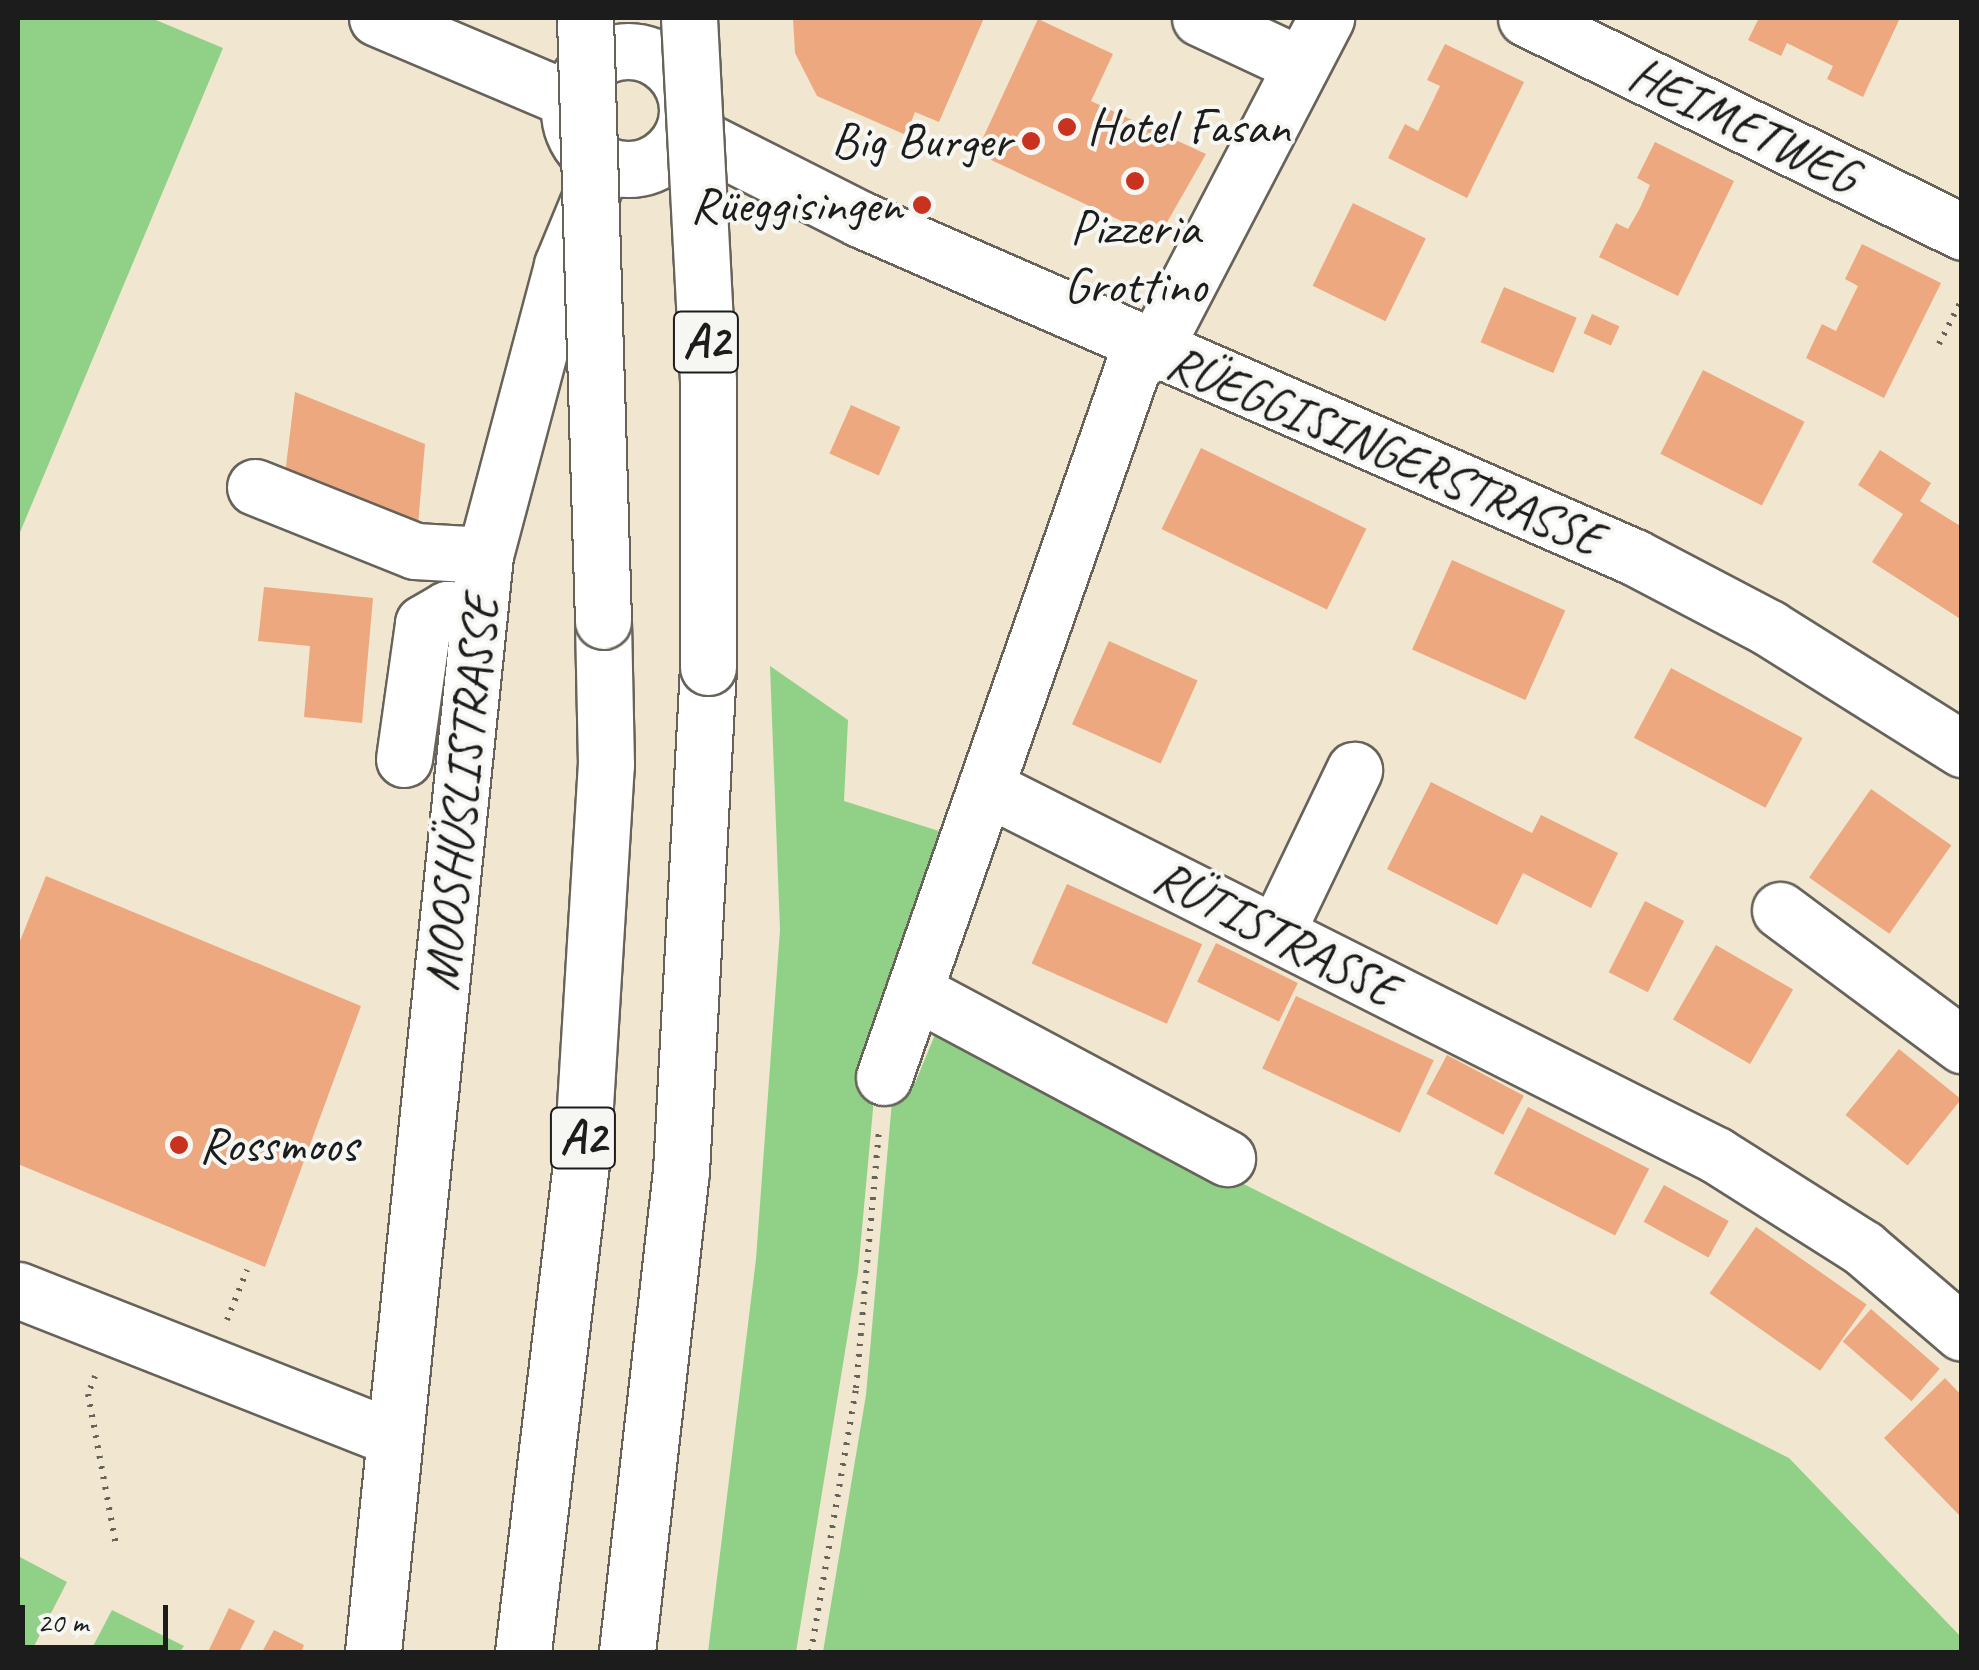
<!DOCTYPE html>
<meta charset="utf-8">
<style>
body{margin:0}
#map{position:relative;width:1979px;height:1670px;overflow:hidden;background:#f1e6cf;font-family:Caveat,sans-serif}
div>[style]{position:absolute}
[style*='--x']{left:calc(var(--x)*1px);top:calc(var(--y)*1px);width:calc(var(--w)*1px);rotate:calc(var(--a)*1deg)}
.green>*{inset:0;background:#90d087}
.building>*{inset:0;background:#eda87f;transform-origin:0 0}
.path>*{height:6px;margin-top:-3px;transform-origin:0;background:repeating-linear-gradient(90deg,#67635b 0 2.5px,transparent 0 10.5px)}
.roads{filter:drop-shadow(2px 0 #67635b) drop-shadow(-2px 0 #67635b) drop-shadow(0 2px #67635b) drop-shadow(0 -2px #67635b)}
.minor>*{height:55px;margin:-27.5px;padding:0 27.5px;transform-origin:27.5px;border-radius:27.5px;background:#fff}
.minor>.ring{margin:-27.5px;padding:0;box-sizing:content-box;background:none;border:55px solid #fff;border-radius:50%}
.highway>*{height:55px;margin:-27.5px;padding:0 27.5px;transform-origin:27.5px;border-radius:27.5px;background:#fff}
.bridges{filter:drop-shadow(2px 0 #67635b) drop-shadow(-2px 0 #67635b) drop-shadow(0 2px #67635b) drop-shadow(0 -2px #67635b)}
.highway-bridge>*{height:55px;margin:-27.5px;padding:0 27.5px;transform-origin:27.5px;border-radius:27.5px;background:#fff}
.dots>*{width:28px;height:28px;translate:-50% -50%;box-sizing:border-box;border:5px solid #f6f6f2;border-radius:50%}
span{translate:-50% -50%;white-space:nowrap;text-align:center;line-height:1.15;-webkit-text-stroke:8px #f6f6f2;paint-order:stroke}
.shield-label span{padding:2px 8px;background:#f6f6f2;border:2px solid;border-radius:8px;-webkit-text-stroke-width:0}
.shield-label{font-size:48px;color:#1c1c1c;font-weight:700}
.street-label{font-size:50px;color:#1c1c1c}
.poi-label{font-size:50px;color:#1c1c1c}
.left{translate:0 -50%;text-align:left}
.right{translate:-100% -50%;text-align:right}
.frame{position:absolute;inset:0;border:20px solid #1c1c1c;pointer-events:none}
.scale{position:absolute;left:20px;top:1605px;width:148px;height:45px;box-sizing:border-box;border:5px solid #1c1c1c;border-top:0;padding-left:12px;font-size:30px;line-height:35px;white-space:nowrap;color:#1c1c1c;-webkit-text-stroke:8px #f6f6f2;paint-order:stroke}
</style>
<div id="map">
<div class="green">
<i style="clip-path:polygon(18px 18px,151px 18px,223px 48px,18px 537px)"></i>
<i style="clip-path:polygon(770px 666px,848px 720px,844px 801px,942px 832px,879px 1044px,858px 1272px,796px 1652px,708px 1652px,756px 1259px,780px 930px)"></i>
<i style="clip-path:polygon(937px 1030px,1789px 1458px,1962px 1638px,1961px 1652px,823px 1652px,866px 1395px,894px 1079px,915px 1083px)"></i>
<i style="clip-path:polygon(18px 1556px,67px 1582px,31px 1652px,18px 1652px)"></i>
<i style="clip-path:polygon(112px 1610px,184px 1646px,180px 1652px,90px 1652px)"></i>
</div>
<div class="building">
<i style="clip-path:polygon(793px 18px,984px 18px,939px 122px,915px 112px,906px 135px,817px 96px,795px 53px)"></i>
<i style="clip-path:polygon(1759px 18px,1900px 18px,1863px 97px,1827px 79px,1833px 66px,1787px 43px,1781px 56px,1748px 40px)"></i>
<i style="clip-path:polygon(1038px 19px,1113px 54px,1091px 101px,1206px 154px,1158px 238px,976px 153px)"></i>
<i style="clip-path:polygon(1445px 44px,1524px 82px,1467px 198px,1388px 158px,1405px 124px,1418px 131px,1429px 109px,1440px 86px,1427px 80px)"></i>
<i style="clip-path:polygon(1655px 142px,1734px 181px,1678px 296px,1599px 257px,1616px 223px,1628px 229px,1640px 208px,1650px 185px,1637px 178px)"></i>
<i style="left:1353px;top:203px;width:81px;height:92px;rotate:26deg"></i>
<i style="clip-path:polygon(1862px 244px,1941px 283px,1884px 398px,1806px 358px,1822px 324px,1836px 331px,1858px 286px,1845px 279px)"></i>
<i style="left:1504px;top:287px;width:79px;height:60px;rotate:23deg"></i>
<i style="left:1592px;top:314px;width:30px;height:21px;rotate:24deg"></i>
<i style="left:1703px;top:370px;width:114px;height:94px;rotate:27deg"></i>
<i style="clip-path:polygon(295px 392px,425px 444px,417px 536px,284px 483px)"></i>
<i style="left:851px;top:405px;width:54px;height:53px;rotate:24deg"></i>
<i style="left:1201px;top:448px;width:184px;height:90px;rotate:26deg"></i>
<i style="clip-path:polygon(1880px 450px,1931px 483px,1920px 501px,1962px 527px,1962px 620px,1872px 562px,1903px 514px,1858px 485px)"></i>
<i style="left:1452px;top:560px;width:124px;height:98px;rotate:24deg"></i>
<i style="clip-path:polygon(264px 587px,373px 598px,362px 723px,304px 717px,310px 646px,258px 641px)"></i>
<i style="left:1109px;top:641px;width:97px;height:91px;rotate:24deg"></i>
<i style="left:1671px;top:668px;width:149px;height:79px;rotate:28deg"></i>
<i style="clip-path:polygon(1431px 782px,1532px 833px,1541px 815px,1618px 853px,1591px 908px,1523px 873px,1497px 925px,1387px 869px)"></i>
<i style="left:1871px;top:789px;width:98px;height:108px;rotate:35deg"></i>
<i style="clip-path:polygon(46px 876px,361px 1006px,265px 1267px,18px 1164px,18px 946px)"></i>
<i style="left:1067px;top:884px;width:148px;height:87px;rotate:24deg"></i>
<i style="left:1645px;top:901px;width:44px;height:80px;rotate:27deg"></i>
<i style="left:1216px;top:943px;width:91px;height:43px;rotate:26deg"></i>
<i style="left:1716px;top:945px;width:89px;height:86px;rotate:30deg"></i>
<i style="left:1296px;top:996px;width:152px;height:80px;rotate:25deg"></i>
<i style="left:1899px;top:1049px;width:80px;height:85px;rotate:39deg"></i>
<i style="left:1447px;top:1055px;width:87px;height:44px;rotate:28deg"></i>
<i style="left:1528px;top:1107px;width:136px;height:75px;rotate:27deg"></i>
<i style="left:1664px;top:1185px;width:74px;height:42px;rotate:29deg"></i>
<i style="left:1756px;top:1227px;width:135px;height:81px;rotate:35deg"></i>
<i style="left:1871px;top:1309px;width:91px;height:43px;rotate:41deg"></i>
<i style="clip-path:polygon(1945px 1378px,1962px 1396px,1962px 1518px,1884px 1438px)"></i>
<i style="clip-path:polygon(229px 1608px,255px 1621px,239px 1652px,208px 1652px)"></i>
<i style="clip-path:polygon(274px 1630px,304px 1645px,301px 1652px,262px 1652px)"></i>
</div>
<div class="path">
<i style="--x:1939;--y:344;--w:51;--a:-62.9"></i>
<i style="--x:227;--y:1320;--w:54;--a:-68.2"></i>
<i style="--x:95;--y:1376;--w:19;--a:111"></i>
<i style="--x:88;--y:1394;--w:154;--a:79.5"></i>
<i style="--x:811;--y:1652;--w:268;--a:-80.3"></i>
<i style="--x:856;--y:1388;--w:260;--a:-84.9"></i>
</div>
<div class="roads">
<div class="minor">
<i style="--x:377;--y:18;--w:210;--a:23"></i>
<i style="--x:1200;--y:18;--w:111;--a:25"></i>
<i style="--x:1526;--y:18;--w:486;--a:26.1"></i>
<i class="ring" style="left:569px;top:51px;width:63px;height:63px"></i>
<i style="--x:684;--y:130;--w:197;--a:26.8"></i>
<i style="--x:860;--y:219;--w:845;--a:23.59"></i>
<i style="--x:1634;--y:557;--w:153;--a:27.7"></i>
<i style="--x:1769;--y:628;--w:228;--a:32.1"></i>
<i style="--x:255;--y:487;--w:172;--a:21.8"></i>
<i style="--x:415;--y:551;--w:70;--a:3.3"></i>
<i style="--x:404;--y:759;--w:137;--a:-82"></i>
<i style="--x:423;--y:623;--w:28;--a:-30"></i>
<i style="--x:447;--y:609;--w:32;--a:4"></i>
<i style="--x:987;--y:788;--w:816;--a:26.72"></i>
<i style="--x:1716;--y:1155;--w:174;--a:32.3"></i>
<i style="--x:1863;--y:1248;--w:130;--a:40.6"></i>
<i style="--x:1780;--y:910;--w:227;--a:36.6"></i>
<i style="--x:1276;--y:933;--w:181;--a:-64.4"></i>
<i style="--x:914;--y:991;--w:355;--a:28.1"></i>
<i style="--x:884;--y:1077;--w:753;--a:-70.7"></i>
<i style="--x:1133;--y:366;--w:27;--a:-39"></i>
<i style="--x:1154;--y:349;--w:373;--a:-62.5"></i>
<i style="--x:18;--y:1290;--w:404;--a:21.5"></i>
<i style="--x:373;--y:1652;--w:1103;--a:-84.17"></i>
<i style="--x:485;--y:555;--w:300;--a:-75.1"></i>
<i style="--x:562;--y:265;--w:81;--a:-67.5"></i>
</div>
<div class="highway">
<i style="--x:523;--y:1652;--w:500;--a:-83.23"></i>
<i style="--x:582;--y:1155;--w:391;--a:-86.5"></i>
<i style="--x:606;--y:765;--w:144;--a:-91.2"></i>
<i style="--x:627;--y:1652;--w:484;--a:-83.6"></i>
<i style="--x:681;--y:1171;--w:505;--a:-86.93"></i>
</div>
</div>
<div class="bridges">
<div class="highway-bridge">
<i style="--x:585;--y:18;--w:603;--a:88.29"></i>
<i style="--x:689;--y:18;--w:364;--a:87"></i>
<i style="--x:708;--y:382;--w:285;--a:90"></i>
</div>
</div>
<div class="dots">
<i style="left:1067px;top:127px;background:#c8321e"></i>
<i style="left:1031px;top:141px;background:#c8321e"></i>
<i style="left:1135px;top:181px;background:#c8321e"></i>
<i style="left:922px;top:205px;background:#c8321e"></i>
<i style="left:179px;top:1145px;background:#c8321e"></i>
</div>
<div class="shield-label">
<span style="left:706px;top:342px">A2</span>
<span style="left:583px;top:1138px">A2</span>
</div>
<div class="street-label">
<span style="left:1744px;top:125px;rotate:26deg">HEIMETWEG</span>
<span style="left:1385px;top:450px;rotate:23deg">RÜEGGISINGERSTRASSE</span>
<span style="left:461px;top:793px;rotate:-84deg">MOOSHÜSLISTRASSE</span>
<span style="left:1276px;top:933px;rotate:27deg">RÜTISTRASSE</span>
</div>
<div class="poi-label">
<span class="left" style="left:1087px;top:127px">Hotel Fasan</span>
<span class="right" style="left:1011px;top:141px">Big Burger</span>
<span class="right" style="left:902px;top:205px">Rüeggisingen</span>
<span style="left:1135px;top:256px">Pizzeria<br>Grottino</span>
<span class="left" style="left:199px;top:1145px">Rossmoos</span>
</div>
<div class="frame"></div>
<div class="scale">20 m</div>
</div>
